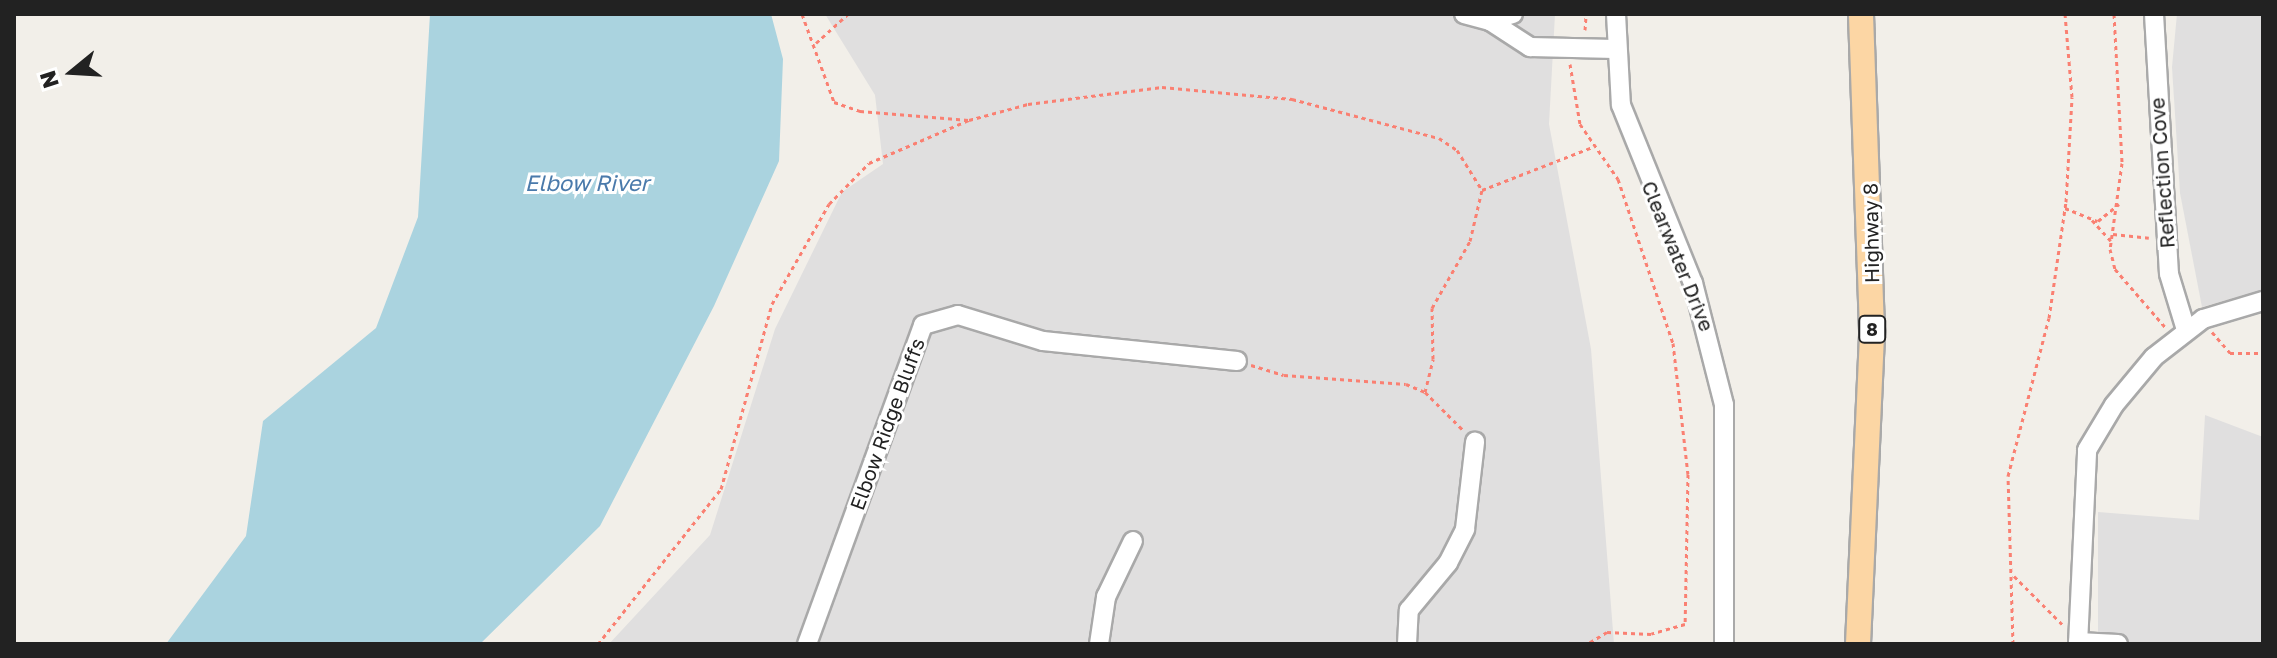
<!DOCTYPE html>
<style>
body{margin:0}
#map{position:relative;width:2277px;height:658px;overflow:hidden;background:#f2efe9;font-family:"Golos Text",sans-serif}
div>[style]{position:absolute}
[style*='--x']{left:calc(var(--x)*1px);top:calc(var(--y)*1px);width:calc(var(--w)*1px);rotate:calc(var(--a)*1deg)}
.residential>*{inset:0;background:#e0dfdf}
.water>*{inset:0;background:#aad3df}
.path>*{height:3px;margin-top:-1.5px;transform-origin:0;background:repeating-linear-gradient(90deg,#fa8072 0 4px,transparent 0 8px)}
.roads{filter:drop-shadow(2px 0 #a9a9a9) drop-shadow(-2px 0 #a9a9a9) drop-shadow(0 2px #a9a9a9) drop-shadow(0 -2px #a9a9a9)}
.minor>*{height:18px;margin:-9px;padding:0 9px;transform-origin:9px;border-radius:9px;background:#fff}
.major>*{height:24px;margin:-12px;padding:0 12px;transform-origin:12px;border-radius:12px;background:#fcd6a4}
span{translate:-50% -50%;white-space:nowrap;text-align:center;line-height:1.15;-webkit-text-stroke:6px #fff;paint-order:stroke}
.shield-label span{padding:2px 6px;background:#fff;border:2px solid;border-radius:6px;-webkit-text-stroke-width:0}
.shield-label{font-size:18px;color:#222;font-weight:700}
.street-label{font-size:20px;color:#222}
.water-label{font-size:22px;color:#4a7aab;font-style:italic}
.frame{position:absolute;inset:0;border:16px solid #222;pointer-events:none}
.north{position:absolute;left:32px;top:32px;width:80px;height:80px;-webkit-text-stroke:6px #fff;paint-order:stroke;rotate:252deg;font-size:22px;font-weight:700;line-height:32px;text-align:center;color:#222}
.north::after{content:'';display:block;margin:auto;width:28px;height:36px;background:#222;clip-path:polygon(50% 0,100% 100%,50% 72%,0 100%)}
</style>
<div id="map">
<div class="residential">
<i style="clip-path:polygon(825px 14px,1555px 14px,1549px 124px,1591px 349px,1614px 644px,609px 644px,710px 535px,775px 329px,842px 192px,883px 164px,875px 95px)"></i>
<i style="clip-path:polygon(2177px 14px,2263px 14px,2263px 290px,2202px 307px,2180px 193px,2172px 67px)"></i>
<i style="clip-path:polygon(2205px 415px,2263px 437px,2263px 644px,2098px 644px,2098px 512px,2199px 520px)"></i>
</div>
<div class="water">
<i style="clip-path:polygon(430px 14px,771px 14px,783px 59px,779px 161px,714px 306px,600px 526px,480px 644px,166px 644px,246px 536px,263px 421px,376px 328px,418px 217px)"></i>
</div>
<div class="path">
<i style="--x:802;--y:14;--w:94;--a:70"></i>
<i style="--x:834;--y:102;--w:28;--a:19"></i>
<i style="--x:860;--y:111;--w:109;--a:4.7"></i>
<i style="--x:2114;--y:14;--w:149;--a:86.9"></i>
<i style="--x:2122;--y:163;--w:87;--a:97.9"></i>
<i style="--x:2110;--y:249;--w:21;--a:76"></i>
<i style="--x:2115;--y:269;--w:78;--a:49.2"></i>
<i style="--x:1585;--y:30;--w:16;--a:-86"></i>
<i style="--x:816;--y:43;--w:43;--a:-42.2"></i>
<i style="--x:1570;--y:64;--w:61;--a:80.5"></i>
<i style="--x:1580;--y:124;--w:67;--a:55.4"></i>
<i style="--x:1618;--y:179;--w:173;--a:71.5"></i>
<i style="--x:1673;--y:343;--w:132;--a:83.5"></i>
<i style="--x:1688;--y:474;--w:150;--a:91.1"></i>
<i style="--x:1685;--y:624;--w:35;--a:164"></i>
<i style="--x:1651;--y:634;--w:44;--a:-177.4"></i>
<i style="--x:1607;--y:632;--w:23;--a:149"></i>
<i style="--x:2065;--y:208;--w:35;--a:22"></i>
<i style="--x:2098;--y:221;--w:27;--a:-39"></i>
<i style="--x:2092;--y:220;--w:28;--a:48"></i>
<i style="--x:2113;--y:234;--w:36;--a:6"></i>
<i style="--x:2212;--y:332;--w:28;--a:49"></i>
<i style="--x:2230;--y:353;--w:33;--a:0"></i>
<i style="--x:1251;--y:365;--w:34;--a:17"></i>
<i style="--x:1284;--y:375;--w:122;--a:4.2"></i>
<i style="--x:1406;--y:384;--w:21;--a:23"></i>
<i style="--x:1425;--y:392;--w:55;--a:45"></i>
<i style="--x:1425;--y:392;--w:34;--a:-76"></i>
<i style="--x:1433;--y:359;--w:51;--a:-91.1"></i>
<i style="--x:1432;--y:308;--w:77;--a:-60.4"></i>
<i style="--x:1470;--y:241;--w:52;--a:-76.8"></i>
<i style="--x:1482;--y:190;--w:119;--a:-21.2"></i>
<i style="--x:2014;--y:576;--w:71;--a:45"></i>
<i style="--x:598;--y:644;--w:198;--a:-51.6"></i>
<i style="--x:721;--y:489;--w:192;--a:-74.6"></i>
<i style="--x:772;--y:304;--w:115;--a:-60.3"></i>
<i style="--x:829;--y:204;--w:57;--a:-45.7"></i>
<i style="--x:869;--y:163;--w:109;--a:-23.3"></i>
<i style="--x:969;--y:120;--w:61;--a:-15.2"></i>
<i style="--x:1028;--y:104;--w:135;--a:-7.2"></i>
<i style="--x:1162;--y:87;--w:131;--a:5.3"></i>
<i style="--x:1292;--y:99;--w:152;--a:14.9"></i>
<i style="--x:1439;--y:138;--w:22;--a:34"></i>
<i style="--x:1457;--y:150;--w:47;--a:58"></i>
<i style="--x:2013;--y:644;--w:168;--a:-91.7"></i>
<i style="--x:2008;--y:476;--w:163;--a:-75.5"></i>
<i style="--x:2049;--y:318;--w:117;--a:-81.7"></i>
<i style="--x:2066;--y:202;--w:105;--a:-86.7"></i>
<i style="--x:2072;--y:97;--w:83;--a:-94.8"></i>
</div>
<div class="roads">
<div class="minor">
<i style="--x:1464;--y:14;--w:27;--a:15"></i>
<i style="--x:1490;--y:21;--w:48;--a:33"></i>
<i style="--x:1530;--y:47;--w:85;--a:1.3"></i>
<i style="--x:1616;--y:14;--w:91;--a:86.9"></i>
<i style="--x:1621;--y:105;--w:192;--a:68"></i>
<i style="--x:1693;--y:283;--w:126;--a:75.7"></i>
<i style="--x:1724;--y:405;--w:239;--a:90"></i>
<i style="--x:2154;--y:14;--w:260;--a:86.7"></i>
<i style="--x:2169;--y:274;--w:59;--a:73.1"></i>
<i style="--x:1490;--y:21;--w:24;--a:-17"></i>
<i style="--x:2078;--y:642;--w:40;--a:2.9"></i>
<i style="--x:807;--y:644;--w:339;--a:-70"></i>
<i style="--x:923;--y:325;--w:36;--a:-16"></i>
<i style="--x:958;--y:315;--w:89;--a:17"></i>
<i style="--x:1043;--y:341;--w:195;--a:5.9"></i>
<i style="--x:1099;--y:644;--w:48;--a:-81.5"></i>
<i style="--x:1106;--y:597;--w:62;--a:-64.3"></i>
<i style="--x:1407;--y:644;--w:34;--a:-87"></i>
<i style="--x:1409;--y:610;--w:61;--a:-50.3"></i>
<i style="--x:1448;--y:563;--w:38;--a:-63"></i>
<i style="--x:1465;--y:529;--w:88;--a:-83.4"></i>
<i style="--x:2078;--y:644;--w:194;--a:-87.3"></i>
<i style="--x:2087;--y:450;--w:52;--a:-59"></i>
<i style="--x:2114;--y:405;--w:62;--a:-50.2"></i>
<i style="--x:2154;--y:357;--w:62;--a:-37.8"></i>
<i style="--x:2203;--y:319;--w:63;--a:-16.7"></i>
</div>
<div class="major">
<i style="--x:1858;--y:644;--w:314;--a:-87.4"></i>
<i style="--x:1872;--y:330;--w:316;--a:-92"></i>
</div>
</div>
<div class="shield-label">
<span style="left:1872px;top:329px">8</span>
</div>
<div class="street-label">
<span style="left:2162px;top:173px;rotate:-94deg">Reflection Cove</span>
<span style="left:1871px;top:233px;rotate:-91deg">Highway 8</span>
<span style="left:1678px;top:256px;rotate:68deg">Clearwater Drive</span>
<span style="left:887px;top:424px;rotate:-70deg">Elbow Ridge Bluffs</span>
</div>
<div class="water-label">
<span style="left:587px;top:183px">Elbow River</span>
</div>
<div class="frame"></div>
<div class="north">N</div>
</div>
